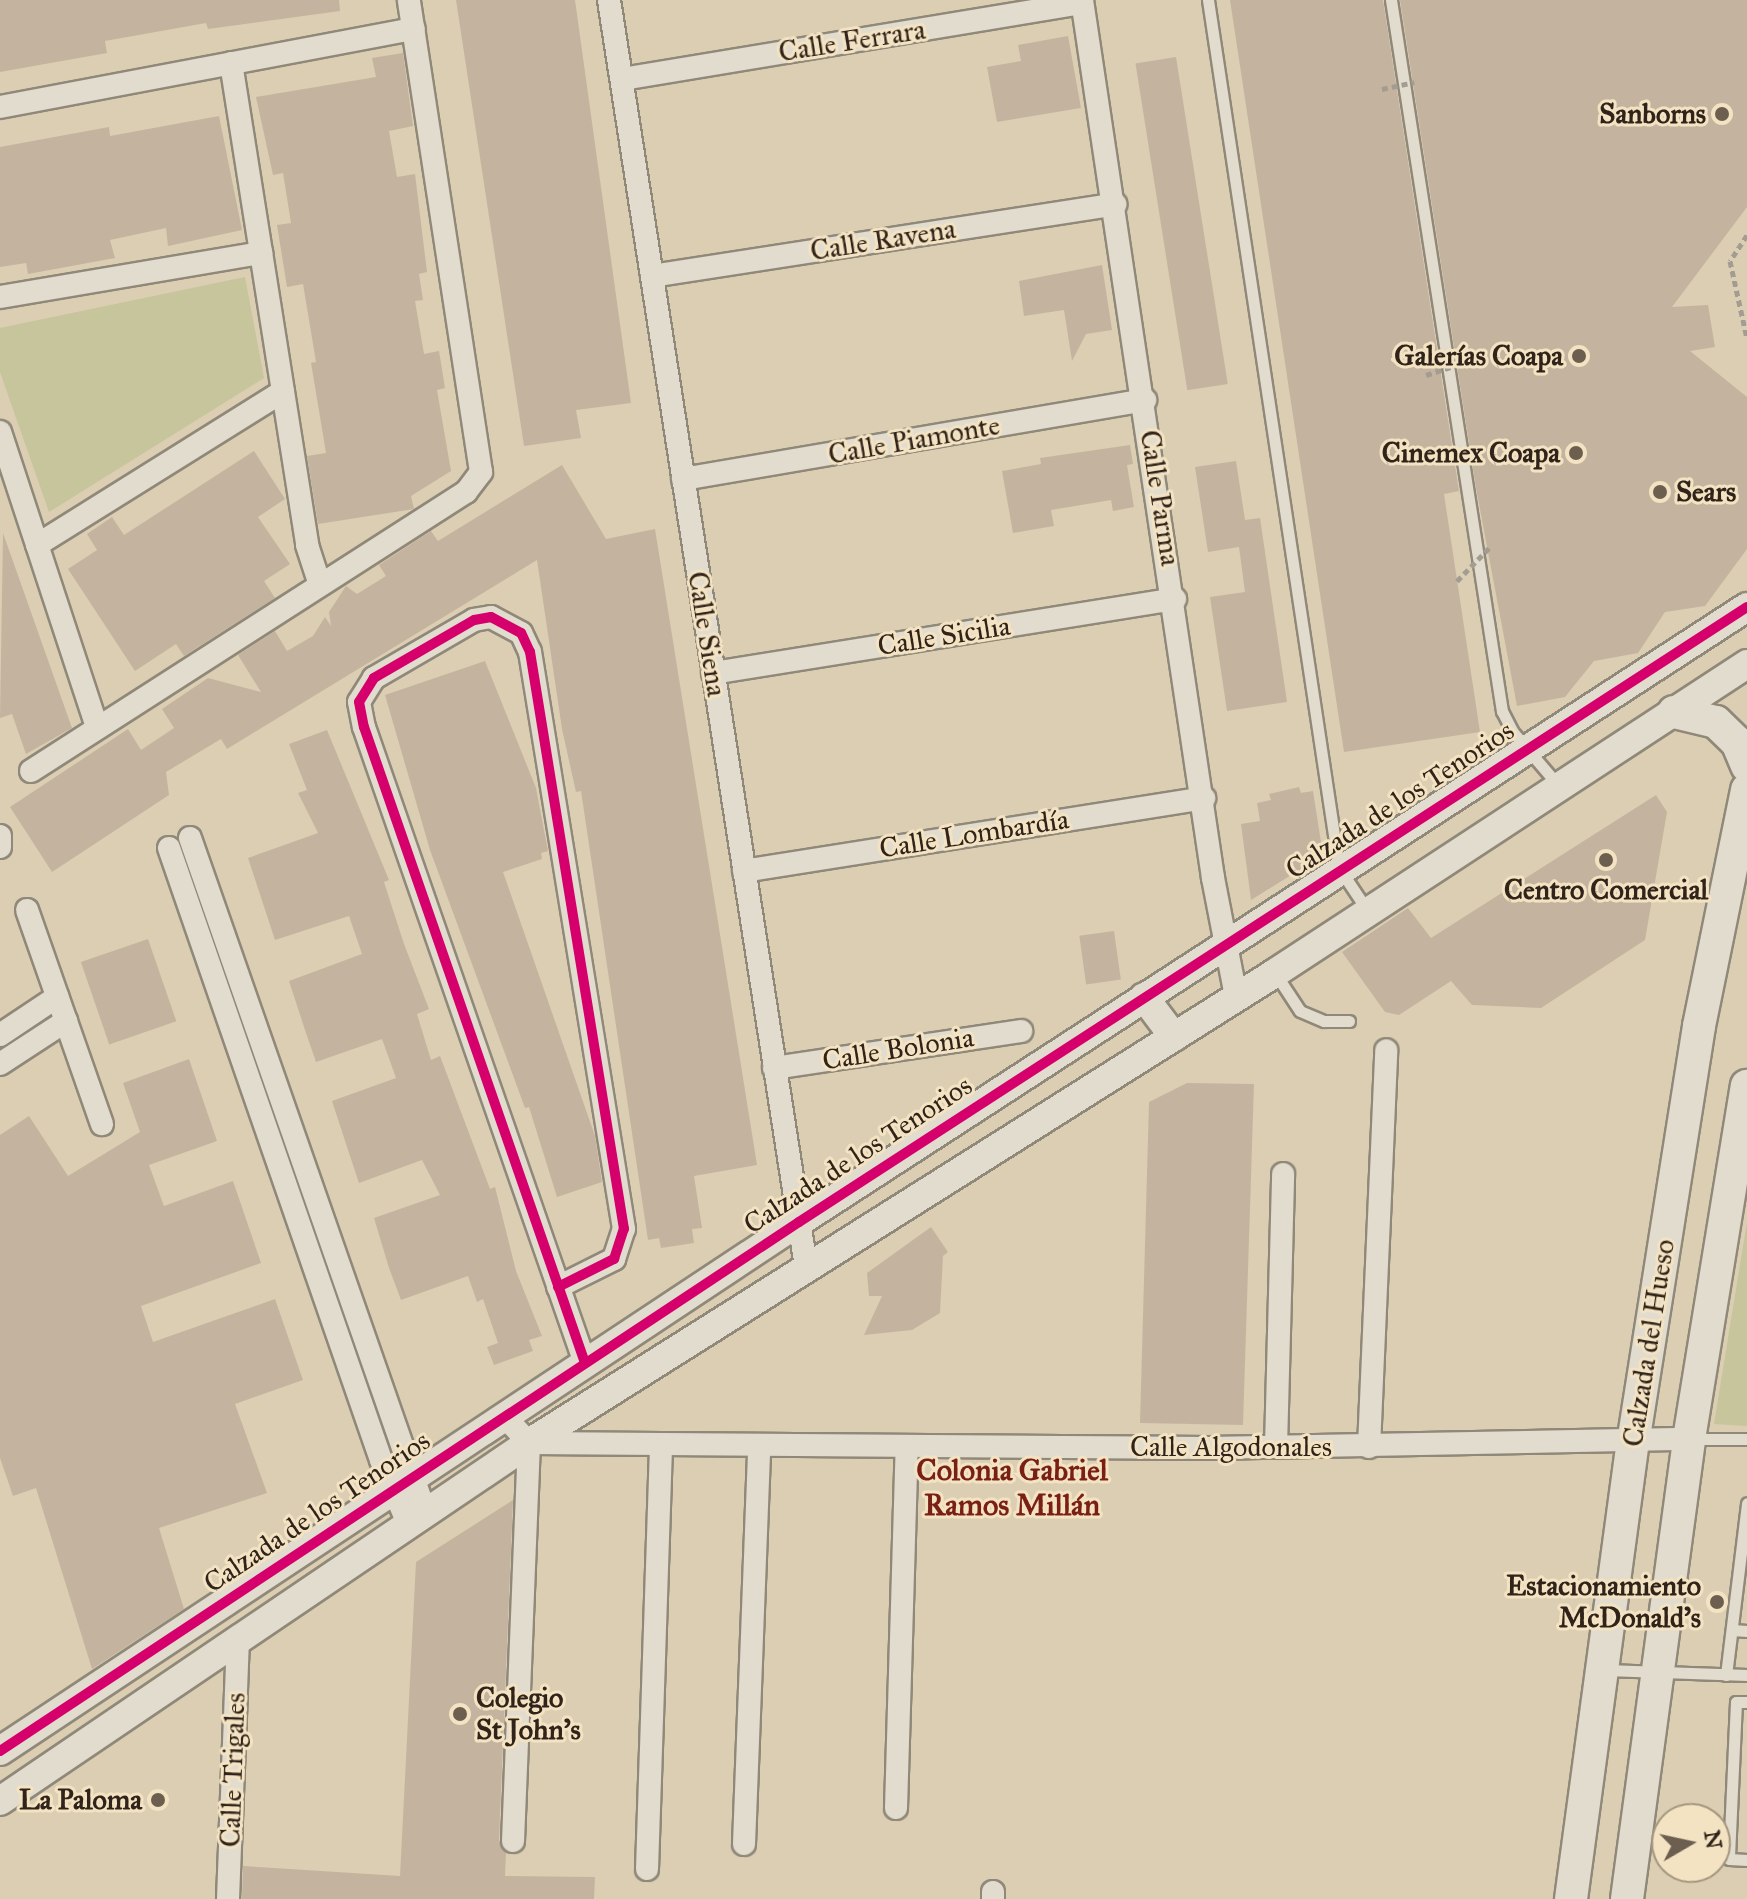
<!DOCTYPE html>
<meta charset="utf-8">
<style>
body{margin:0}
#map{position:relative;width:1747px;height:1899px;overflow:hidden;background:#dbceb3;font-family:"IM FELL Great Primer",serif}
div>[style]{position:absolute}
[style*='--x']{left:calc(var(--x)*1px);top:calc(var(--y)*1px);width:calc(var(--w)*1px);rotate:calc(var(--a)*1deg)}
.green>*{inset:0;background:#c6c59b}
.building>*{inset:0;background:#c4b49f;transform-origin:0 0}
.path>*{height:5px;margin-top:-2.5px;transform-origin:0;background:repeating-linear-gradient(90deg,#a39c91 0 6px,transparent 0 10px)}
.roads{filter:drop-shadow(2px 0 #908878) drop-shadow(-2px 0 #908878) drop-shadow(0 2px #908878) drop-shadow(0 -2px #908878)}
.service>*{height:11px;margin:-5.5px;padding:0 5.5px;transform-origin:5.5px;border-radius:5.5px;background:#e2dcce}
.minor>*{height:22px;margin:-11px;padding:0 11px;transform-origin:11px;border-radius:11px;background:#e2dcce}
.tertiary>*{height:28px;margin:-14px;padding:0 14px;transform-origin:14px;border-radius:14px;background:#e2dcce}
.secondary>*{height:32px;margin:-16px;padding:0 16px;transform-origin:16px;border-radius:16px;background:#e2dcce}
.path-bridge>*{height:5px;margin-top:-2.5px;transform-origin:0;background:repeating-linear-gradient(90deg,#a39c91 0 6px,transparent 0 10px)}
.cycleway>*{height:10px;margin:-5px;padding:0 5px;transform-origin:5px;border-radius:5px;background:#d6006c}
.dots>*{width:22px;height:22px;translate:-50% -50%;box-sizing:border-box;border:4px solid #f3e3c3;border-radius:50%}
span{translate:-50% -50%;white-space:nowrap;text-align:center;line-height:1.15;-webkit-text-stroke:6px #f3e3c3;paint-order:stroke}
.street-label{font-size:28px;color:#302319}
.poi-label{font-size:28px;color:#302319;font-weight:700}
.right{translate:-100% -50%;text-align:right}
.left{translate:0 -50%;text-align:left}
.neighbourhood-label{font-size:30px;color:#7a1f14;font-weight:700}
.north{position:absolute;left:1651px;top:1803px;width:80px;height:80px;box-sizing:border-box;background:#f3e3c3;border:2px solid #a5967f;border-radius:50%;rotate:81deg;font-size:22px;font-weight:700;line-height:32px;text-align:center;color:#302319}
.north::after{content:'';display:block;margin:auto;width:28px;height:36px;background:#6c5f4f;clip-path:polygon(50% 0,100% 100%,50% 72%,0 100%)}
</style>
<div id="map">
<div class="green">
<i style="clip-path:polygon(245px 277px,264px 378px,49px 512px,0 372px,0 328px)"></i>
<i style="clip-path:polygon(1747px 1222px,1747px 1426px,1714px 1424px)"></i>
</div>
<div class="building">
<i style="clip-path:polygon(0 0,339px 0,340px 11px,208px 29px,206px 23px,105px 41px,107px 53px,0 72px)"></i>
<i style="clip-path:polygon(456px 0,575px 0,631px 403px,576px 410px,581px 438px,524px 446px)"></i>
<i style="clip-path:polygon(1230px 0,1383px 0,1459px 491px,1444px 494px,1480px 732px,1344px 752px)"></i>
<i style="clip-path:polygon(1400px 0,1747px 0,1747px 207px,1672px 307px,1708px 305px,1715px 347px,1690px 351px,1747px 397px,1747px 549px,1705px 606px,1665px 612px,1638px 653px,1594px 661px,1565px 697px,1517px 706px,1476px 488px)"></i>
<i style="clip-path:polygon(1068px 36px,1081px 108px,997px 122px,987px 67px,1021px 61px,1018px 45px)"></i>
<i style="clip-path:polygon(403px 53px,413px 126px,389px 131px,397px 177px,415px 174px,427px 272px,419px 274px,423px 300px,415px 301px,424px 354px,439px 351px,445px 388px,437px 390px,451px 471px,411px 496px,414px 509px,318px 524px,307px 456px,326px 453px,311px 363px,316px 362px,303px 284px,287px 287px,277px 225px,291px 223px,283px 173px,273px 175px,256px 97px,376px 77px,372px 58px)"></i>
<i style="left:1176px;top:57px;width:331px;height:41px;rotate:81deg"></i>
<i style="clip-path:polygon(219px 116px,242px 230px,168px 246px,166px 228px,110px 240px,115px 258px,28px 274px,26px 263px,0 267px,0 147px,109px 127px,110px 136px)"></i>
<i style="clip-path:polygon(1102px 265px,1112px 330px,1086px 334px,1072px 361px,1064px 310px,1024px 316px,1019px 281px)"></i>
<i style="clip-path:polygon(1130px 445px,1133px 464px,1127px 465px,1134px 507px,1113px 511px,1111px 500px,1051px 510px,1054px 526px,1013px 533px,1002px 471px,1041px 464px,1040px 458px)"></i>
<i style="clip-path:polygon(254px 451px,285px 499px,258px 517px,290px 564px,264px 581px,275px 598px,184px 656px,176px 644px,135px 671px,68px 569px,97px 550px,87px 534px,112px 517px,124px 535px)"></i>
<i style="clip-path:polygon(1236px 461px,1245px 520px,1260px 518px,1287px 702px,1227px 711px,1210px 597px,1245px 592px,1239px 547px,1208px 552px,1195px 467px)"></i>
<i style="clip-path:polygon(562px 465px,606px 539px,655px 529px,757px 1165px,694px 1176px,702px 1228px,692px 1229px,694px 1243px,661px 1248px,659px 1238px,648px 1240px,581px 791px,576px 792px,562px 729px,537px 560px,227px 749px,221px 739px,166px 772px,169px 795px,52px 872px,10px 807px,128px 729px,141px 750px,174px 728px,162px 709px,208px 678px,261px 692px,238px 655px,275px 631px,287px 651px,313px 636px,325px 617px,331px 626px,329px 612px,346px 586px,357px 594px,386px 576px,379px 565px,431px 531px,438px 541px)"></i>
<i style="clip-path:polygon(3px 533px,72px 728px,26px 754px,12px 714px,0 718px)"></i>
<i style="clip-path:polygon(485px 661px,536px 788px,548px 851px,541px 853px,542px 859px,503px 872px,595px 1136px,602px 1182px,557px 1197px,529px 1107px,525px 1108px,430px 850px,385px 695px)"></i>
<i style="clip-path:polygon(327px 730px,389px 880px,384px 882px,404px 944px,429px 1009px,417px 1014px,431px 1060px,440px 1056px,490px 1189px,495px 1187px,516px 1271px,542px 1336px,529px 1340px,533px 1351px,494px 1365px,487px 1347px,498px 1343px,483px 1299px,477px 1302px,468px 1276px,401px 1300px,389px 1268px,374px 1218px,440px 1195px,422px 1160px,359px 1183px,348px 1150px,332px 1101px,396px 1078px,382px 1039px,316px 1062px,305px 1030px,289px 981px,362px 954px,349px 916px,275px 940px,248px 858px,318px 833px,298px 793px,307px 790px,289px 744px)"></i>
<i style="clip-path:polygon(1299px 787px,1301px 793px,1313px 791px,1323px 855px,1251px 900px,1241px 824px,1260px 821px,1257px 803px,1271px 800px,1269px 794px)"></i>
<i style="clip-path:polygon(1656px 795px,1667px 812px,1645px 940px,1541px 1008px,1472px 1005px,1451px 981px,1399px 1015px,1385px 1012px,1342px 952px,1408px 908px,1431px 938px)"></i>
<i style="left:1114px;top:931px;width:49px;height:35px;rotate:82deg"></i>
<i style="left:148px;top:939px;width:87px;height:71px;rotate:71deg"></i>
<i style="clip-path:polygon(189px 1059px,217px 1141px,149px 1165px,164px 1206px,233px 1181px,261px 1263px,141px 1306px,153px 1342px,275px 1299px,303px 1380px,235px 1404px,267px 1493px,159px 1528px,184px 1609px,92px 1669px,36px 1488px,13px 1496px,0 1458px,0 1135px,29px 1116px,68px 1176px,140px 1132px,123px 1083px)"></i>
<i style="clip-path:polygon(1187px 1083px,1254px 1084px,1243px 1425px,1140px 1423px,1149px 1102px)"></i>
<i style="clip-path:polygon(931px 1227px,948px 1252px,943px 1256px,940px 1313px,912px 1330px,864px 1335px,882px 1296px,869px 1296px,867px 1273px)"></i>
<i style="clip-path:polygon(513px 1500px,499px 1840px,506px 1853px,505px 1876px,595px 1877px,594px 1899px,242px 1899px,243px 1866px,400px 1876px,416px 1562px)"></i>
</div>
<div class="path">
<i style="--x:1747;--y:235;--w:31;--a:123"></i>
<i style="--x:1730;--y:261;--w:79;--a:77.6"></i>
</div>
<div class="roads">
<div class="service">
<i style="--x:1208;--y:0;--w:878;--a:81.42"></i>
<i style="--x:1339;--y:868;--w:50;--a:56.3"></i>
<i style="--x:1391;--y:0;--w:720;--a:81.13"></i>
<i style="--x:1502;--y:711;--w:22;--a:63"></i>
<i style="--x:1512;--y:731;--w:71;--a:49.6"></i>
<i style="--x:1275;--y:973;--w:45;--a:56.7"></i>
<i style="--x:1300;--y:1011;--w:26;--a:23"></i>
<i style="--x:1324;--y:1021;--w:25;--a:0"></i>
<i style="--x:1692;--y:1439;--w:55;--a:0"></i>
<i style="--x:1732;--y:1630;--w:15;--a:4"></i>
<i style="--x:1606;--y:1670;--w:141;--a:2"></i>
<i style="--x:1726;--y:1675;--w:173;--a:-83"></i>
<i style="--x:1747;--y:1702;--w:11;--a:180"></i>
<i style="--x:1736;--y:1702;--w:157;--a:92.6"></i>
<i style="--x:1729;--y:1859;--w:18;--a:3"></i>
</div>
<div class="minor">
<i style="--x:609;--y:0;--w:1282;--a:81.16"></i>
<i style="--x:1082;--y:0;--w:888;--a:81.51"></i>
<i style="--x:1213;--y:878;--w:120;--a:79"></i>
<i style="--x:231;--y:63;--w:488;--a:81"></i>
<i style="--x:307;--y:545;--w:42;--a:72"></i>
<i style="--x:622;--y:79;--w:466;--a:-9.4"></i>
<i style="--x:0;--y:107;--w:421;--a:-10.7"></i>
<i style="--x:652;--y:276;--w:469;--a:-8.8"></i>
<i style="--x:0;--y:297;--w:265;--a:-9.6"></i>
<i style="--x:0;--y:432;--w:311;--a:71.8"></i>
<i style="--x:683;--y:479;--w:469;--a:-9.7"></i>
<i style="--x:37;--y:545;--w:290;--a:-32"></i>
<i style="--x:713;--y:673;--w:468;--a:-9.1"></i>
<i style="--x:31;--y:771;--w:517;--a:-32.68"></i>
<i style="--x:466;--y:492;--w:25;--a:-53"></i>
<i style="--x:481;--y:472;--w:477;--a:-98.7"></i>
<i style="--x:0;--y:836;--w:11;--a:90"></i>
<i style="--x:190;--y:838;--w:716;--a:70.76"></i>
<i style="--x:169;--y:848;--w:648;--a:70.89"></i>
<i style="--x:381;--y:1460;--w:72;--a:67"></i>
<i style="--x:744;--y:871;--w:466;--a:-9"></i>
<i style="--x:27;--y:910;--w:227;--a:70.7"></i>
<i style="--x:0;--y:1035;--w:69;--a:-33.7"></i>
<i style="--x:0;--y:1064;--w:79;--a:-33.1"></i>
<i style="--x:774;--y:1068;--w:250;--a:-8.5"></i>
<i style="--x:558;--y:1287;--w:63;--a:-26.6"></i>
<i style="--x:614;--y:1259;--w:32;--a:-72"></i>
<i style="--x:624;--y:1229;--w:585;--a:-99.25"></i>
<i style="--x:530;--y:652;--w:21;--a:-115"></i>
<i style="--x:521;--y:633;--w:34;--a:-152"></i>
<i style="--x:491;--y:617;--w:17;--a:170"></i>
<i style="--x:474;--y:620;--w:116;--a:149.9"></i>
<i style="--x:374;--y:678;--w:28;--a:122"></i>
<i style="--x:359;--y:702;--w:25;--a:79"></i>
<i style="--x:364;--y:727;--w:673;--a:70.84"></i>
<i style="--x:505;--y:1417;--w:35;--a:47"></i>
<i style="--x:529;--y:1443;--w:680;--a:0.42"></i>
<i style="--x:1209;--y:1448;--w:480;--a:-1.1"></i>
<i style="--x:1276;--y:1447;--w:273;--a:-88.5"></i>
<i style="--x:1369;--y:1447;--w:397;--a:-87.5"></i>
<i style="--x:896;--y:1808;--w:362;--a:-88.3"></i>
<i style="--x:513;--y:1841;--w:398;--a:-87.7"></i>
<i style="--x:744;--y:1844;--w:399;--a:-87.8"></i>
<i style="--x:647;--y:1869;--w:425;--a:-88.1"></i>
<i style="--x:228;--y:1899;--w:259;--a:-87.8"></i>
<i style="--x:993;--y:1899;--w:7;--a:-90"></i>
</div>
<div class="tertiary">
<i style="--x:1144;--y:997;--w:50;--a:53.1"></i>
<i style="--x:0;--y:1751;--w:958;--a:-33.51"></i>
<i style="--x:799;--y:1222;--w:1130;--a:-32.97"></i>
<i style="--x:0;--y:1801;--w:639;--a:-34.09"></i>
<i style="--x:529;--y:1443;--w:882;--a:-32.21"></i>
<i style="--x:1275;--y:973;--w:564;--a:-33.21"></i>
</div>
<div class="secondary">
<i style="--x:1674;--y:712;--w:43;--a:13.4"></i>
<i style="--x:1716;--y:722;--w:29;--a:44"></i>
<i style="--x:1737;--y:742;--w:26;--a:67"></i>
<i style="--x:1571;--y:1899;--w:460;--a:-82.3"></i>
<i style="--x:1633;--y:1443;--w:422;--a:-81"></i>
<i style="--x:1699;--y:1026;--w:241;--a:-78.5"></i>
<i style="--x:1627;--y:1899;--w:464;--a:-82.3"></i>
<i style="--x:1689;--y:1439;--w:358;--a:-80.7"></i>
</div>
</div>
<div class="path-bridge">
<i style="--x:1382;--y:89;--w:33;--a:-12"></i>
<i style="--x:1426;--y:375;--w:33;--a:-18"></i>
<i style="--x:1457;--y:581;--w:46;--a:-45.9"></i>
</div>
<div class="cycleway">
<i style="--x:558;--y:1287;--w:63;--a:-26.6"></i>
<i style="--x:614;--y:1259;--w:32;--a:-72"></i>
<i style="--x:624;--y:1229;--w:585;--a:-99.25"></i>
<i style="--x:530;--y:652;--w:21;--a:-115"></i>
<i style="--x:521;--y:633;--w:34;--a:-152"></i>
<i style="--x:491;--y:617;--w:17;--a:170"></i>
<i style="--x:474;--y:620;--w:116;--a:149.9"></i>
<i style="--x:374;--y:678;--w:28;--a:122"></i>
<i style="--x:359;--y:702;--w:25;--a:79"></i>
<i style="--x:364;--y:727;--w:673;--a:70.84"></i>
<i style="--x:0;--y:1751;--w:958;--a:-33.51"></i>
<i style="--x:799;--y:1222;--w:1130;--a:-32.97"></i>
</div>
<div class="dots">
<i style="left:1722px;top:114px;background:#6c5f4f"></i>
<i style="left:1579px;top:356px;background:#6c5f4f"></i>
<i style="left:1576px;top:453px;background:#6c5f4f"></i>
<i style="left:1660px;top:492px;background:#6c5f4f"></i>
<i style="left:1606px;top:860px;background:#6c5f4f"></i>
<i style="left:1717px;top:1602px;background:#6c5f4f"></i>
<i style="left:460px;top:1714px;background:#6c5f4f"></i>
<i style="left:158px;top:1800px;background:#6c5f4f"></i>
</div>
<div class="street-label">
<span style="left:852px;top:41px;rotate:-9deg">Calle Ferrara</span>
<span style="left:883px;top:240px;rotate:-9deg">Calle Ravena</span>
<span style="left:914px;top:440px;rotate:-10deg">Calle Piamonte</span>
<span style="left:1160px;top:498px;rotate:81deg">Calle Parma</span>
<span style="left:707px;top:634px;rotate:81deg">Calle Siena</span>
<span style="left:944px;top:636px;rotate:-9deg">Calle Sicilia</span>
<span style="left:1400px;top:800px;rotate:-33deg">Calzada de los Tenorios</span>
<span style="left:974px;top:834px;rotate:-9deg">Calle Lombardía</span>
<span style="left:898px;top:1049px;rotate:-9deg">Calle Bolonia</span>
<span style="left:858px;top:1155px;rotate:-33deg">Calzada de los Tenorios</span>
<span style="left:1649px;top:1343px;rotate:-81deg">Calzada del Hueso</span>
<span style="left:1231px;top:1447px">Calle Algodonales</span>
<span style="left:317px;top:1512px;rotate:-34deg">Calzada de los Tenorios</span>
<span style="left:233px;top:1770px;rotate:-88deg">Calle Trigales</span>
</div>
<div class="poi-label">
<span class="right" style="left:1706px;top:114px">Sanborns</span>
<span class="right" style="left:1563px;top:356px">Galerías Coapa</span>
<span class="right" style="left:1560px;top:453px">Cinemex Coapa</span>
<span class="left" style="left:1676px;top:492px">Sears</span>
<span style="left:1606px;top:890px">Centro Comercial</span>
<span class="right" style="left:1701px;top:1602px">Estacionamiento<br>McDonald's</span>
<span class="left" style="left:476px;top:1714px">Colegio<br>St John’s</span>
<span class="right" style="left:142px;top:1800px">La Paloma</span>
</div>
<div class="neighbourhood-label">
<span style="left:1012px;top:1487px">Colonia Gabriel<br>Ramos Millán</span>
</div>
<div class="north">N</div>
</div>
